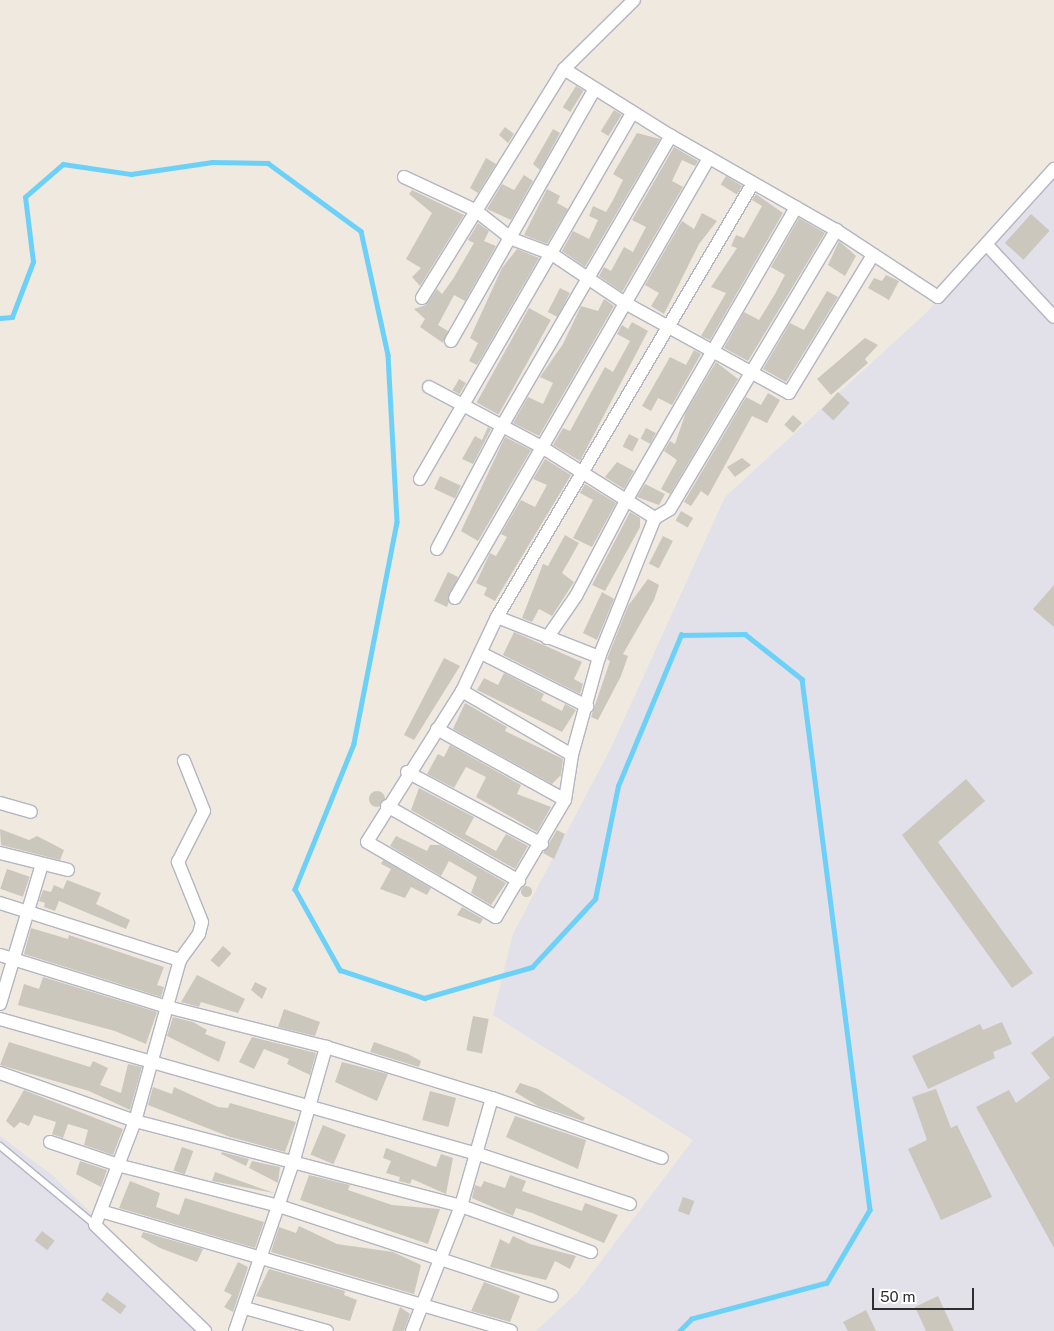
<!DOCTYPE html>
<style>
body{margin:0}
#map{position:relative;width:1054px;height:1331px;overflow:hidden;background:#f0e9df;font-family:"Public Sans",sans-serif}
div>[style]{position:absolute}
[style*='--x']{left:calc(var(--x)*1px);top:calc(var(--y)*1px);width:calc(var(--w)*1px);rotate:calc(var(--a)*1deg)}
.industrial>*{inset:0;background:#e2e0e8}
.stream>*{height:4.5px;margin:-2.25px;padding:0 2.25px;transform-origin:2.25px;border-radius:2.25px;background:#6bd1f9}
.building>*{inset:0;background:#cbc7bd;transform-origin:0 0}
.round{border-radius:50%}
.roads{filter:drop-shadow(1px 0 #b3b5c2) drop-shadow(-1px 0 #b3b5c2) drop-shadow(0 1px #b3b5c2) drop-shadow(0 -1px #b3b5c2)}
.service>*{height:6px;margin:-3px;padding:0 3px;transform-origin:3px;border-radius:3px;background:#fff}
.minor>*{height:12px;margin:-6px;padding:0 6px;transform-origin:6px;border-radius:6px;background:#fff}
span{translate:-50% -50%;white-space:nowrap;text-align:center;line-height:1.15;-webkit-text-stroke:4px #fff;paint-order:stroke}
.scale{position:absolute;left:872px;top:1288px;width:102px;height:22px;box-sizing:border-box;border:2px solid #2e2e2e;border-top:0;padding-left:6px;font-size:15px;line-height:18px;white-space:nowrap;color:#2e2e2e;-webkit-text-stroke:4px #fff;paint-order:stroke}
</style>
<div id="map">
<div class="industrial">
<i style="clip-path:polygon(1054px 179px,1054px 1331px,536px 1331px,577px 1293px,693px 1140px,493px 1015px,513px 934px,611px 748px,725px 497px,926px 313px)"></i>
<i style="clip-path:polygon(0 1136px,52px 1175px,212px 1331px,0 1331px)"></i>
</div>
<div class="stream">
<i style="--x:0;--y:318;--w:12;--a:-5"></i>
<i style="--x:12;--y:317;--w:59;--a:-69.1"></i>
<i style="--x:33;--y:262;--w:65;--a:-97"></i>
<i style="--x:25;--y:197;--w:50;--a:-41"></i>
<i style="--x:63;--y:164;--w:69;--a:8.4"></i>
<i style="--x:131;--y:174;--w:82;--a:-8.4"></i>
<i style="--x:212;--y:162;--w:56;--a:1"></i>
<i style="--x:268;--y:163;--w:115;--a:36.2"></i>
<i style="--x:361;--y:231;--w:127;--a:77.7"></i>
<i style="--x:388;--y:355;--w:167;--a:86.9"></i>
<i style="--x:397;--y:522;--w:226;--a:101"></i>
<i style="--x:354;--y:744;--w:157;--a:112.1"></i>
<i style="--x:295;--y:889;--w:93;--a:60.9"></i>
<i style="--x:340;--y:970;--w:89;--a:18.4"></i>
<i style="--x:424;--y:998;--w:112;--a:-16"></i>
<i style="--x:532;--y:967;--w:93;--a:-47.2"></i>
<i style="--x:595;--y:899;--w:115;--a:-78.5"></i>
<i style="--x:618;--y:786;--w:164;--a:-67.4"></i>
<i style="--x:681;--y:635;--w:64;--a:-0.9"></i>
<i style="--x:745;--y:634;--w:73;--a:38.3"></i>
<i style="--x:802;--y:679;--w:535;--a:82.7"></i>
<i style="--x:870;--y:1210;--w:85;--a:120.5"></i>
<i style="--x:827;--y:1283;--w:140;--a:165.1"></i>
<i style="--x:692;--y:1319;--w:17;--a:135"></i>
</div>
<div class="building">
<i style="left:576px;top:86px;width:9px;height:25px;rotate:32deg"></i>
<i style="left:614px;top:110px;width:9px;height:25px;rotate:32deg"></i>
<i style="clip-path:polygon(505px 127px,514px 134px,508px 143px,499px 135px)"></i>
<i style="clip-path:polygon(553px 129px,560px 133px,540px 170px,533px 164px)"></i>
<i style="clip-path:polygon(637px 133px,660px 139px,585px 267px,562px 251px,573px 231px,589px 239px,598px 220px,589px 216px,593px 206px,606px 212px,612px 202px,623px 180px,613px 174px)"></i>
<i style="clip-path:polygon(674px 147px,698px 161px,695px 166px,682px 160px,672px 181px,683px 187px,622px 292px,599px 276px,604px 267px,611px 271px,624px 247px,633px 252px,646px 227px,632px 220px)"></i>
<i style="clip-path:polygon(486px 158px,496px 164px,478px 193px,470px 188px)"></i>
<i style="clip-path:polygon(524px 175px,533px 181px,511px 220px,487px 209px,502px 184px,514px 190px)"></i>
<i style="left:726px;top:176px;width:19px;height:10px;rotate:32deg"></i>
<i style="clip-path:polygon(547px 189px,560px 196px,557px 203px,568px 209px,547px 244px,524px 235px)"></i>
<i style="clip-path:polygon(412px 190px,464px 215px,420px 286px,412px 277px,421px 268px,406px 259px,432px 213px,409px 194px)"></i>
<i style="clip-path:polygon(756px 194px,783px 213px,710px 340px,701px 336px,726px 293px,711px 287px,737px 248px,731px 246px,736px 235px,744px 238px,762px 206px,752px 200px)"></i>
<i style="clip-path:polygon(702px 213px,717px 221px,699px 244px,664px 314px,651px 306px,659px 293px,645px 285px,682px 221px,694px 229px)"></i>
<i style="left:1031px;top:214px;width:25px;height:39px;rotate:42deg"></i>
<i style="clip-path:polygon(799px 218px,825px 233px,748px 361px,724px 348px,744px 312px,759px 320px,775px 294px,785px 275px,771px 267px)"></i>
<i style="clip-path:polygon(478px 223px,489px 231px,484px 241px,496px 246px,465px 301px,454px 295px,438px 325px,448px 331px,443px 343px,420px 327px,425px 319px,414px 309px,426px 305px,437px 289px,442px 294px,453px 279px,474px 243px,468px 240px)"></i>
<i style="clip-path:polygon(839px 241px,856px 256px,845px 276px,828px 265px)"></i>
<i style="clip-path:polygon(517px 249px,539px 258px,477px 365px,469px 361px,478px 343px,470px 338px,502px 268px)"></i>
<i style="clip-path:polygon(886px 275px,899px 281px,889px 300px,868px 288px,874px 278px,882px 281px)"></i>
<i style="left:560px;top:288px;width:11px;height:27px;rotate:27deg"></i>
<i style="clip-path:polygon(827px 291px,838px 297px,786px 382px,763px 369px,790px 323px,804px 330px)"></i>
<i style="clip-path:polygon(604px 299px,614px 306px,539px 436px,513px 423px,528px 397px,543px 404px,553px 383px,540px 377px,563px 344px,581px 306px,598px 311px)"></i>
<i style="left:529px;top:308px;width:25px;height:108px;rotate:29deg"></i>
<i style="clip-path:polygon(632px 322px,648px 331px,580px 461px,553px 445px,563px 428px,570px 431px,605px 367px,613px 372px,630px 341px,617px 334px,622px 325px,628px 329px)"></i>
<i style="clip-path:polygon(865px 338px,878px 345px,865px 359px,868px 363px,831px 395px,817px 379px)"></i>
<i style="clip-path:polygon(694px 350px,701px 354px,672px 405px,658px 398px,651px 411px,642px 406px,670px 357px,686px 365px)"></i>
<i style="clip-path:polygon(716px 362px,738px 379px,670px 494px,661px 489px,677px 460px,664px 451px,670px 441px,675px 444px,686px 412px)"></i>
<i style="left:459px;top:379px;width:8px;height:13px;rotate:30deg"></i>
<i style="left:838px;top:392px;width:16px;height:24px;rotate:43deg"></i>
<i style="clip-path:polygon(768px 393px,780px 400px,767px 423px,752px 416px,708px 496px,701px 491px,691px 506px,684px 502px,746px 397px,761px 405px)"></i>
<i style="left:793px;top:415px;width:12px;height:13px;rotate:42deg"></i>
<i style="clip-path:polygon(488px 427px,491px 429px,473px 464px,462px 459px,475px 436px,482px 440px)"></i>
<i style="left:646px;top:428px;width:11px;height:12px;rotate:27deg"></i>
<i style="left:629px;top:434px;width:11px;height:14px;rotate:27deg"></i>
<i style="clip-path:polygon(505px 437px,531px 450px,478px 541px,461px 531px)"></i>
<i style="clip-path:polygon(742px 458px,751px 465px,735px 477px,727px 467px)"></i>
<i style="clip-path:polygon(545px 459px,571px 475px,495px 601px,484px 595px,487px 588px,476px 583px,490px 553px,496px 556px,507px 537px,501px 534px,521px 500px,535px 507px,547px 485px,533px 479px)"></i>
<i style="clip-path:polygon(617px 462px,634px 471px,624px 489px,605px 477px)"></i>
<i style="left:440px;top:476px;width:23px;height:14px;rotate:25deg"></i>
<i style="clip-path:polygon(585px 484px,616px 503px,592px 547px,573px 538px,593px 500px,580px 493px)"></i>
<i style="clip-path:polygon(645px 484px,665px 494px,659px 505px,637px 497px)"></i>
<i style="left:681px;top:511px;width:14px;height:11px;rotate:30deg"></i>
<i style="clip-path:polygon(630px 512px,640px 518px,640px 527px,605px 591px,592px 585px)"></i>
<i style="clip-path:polygon(565px 535px,579px 543px,562px 573px,574px 582px,552px 616px,539px 609px,532px 622px,522px 618px,543px 564px,548px 566px)"></i>
<i style="left:663px;top:536px;width:11px;height:31px;rotate:27deg"></i>
<i style="clip-path:polygon(448px 572px,458px 577px,447px 607px,434px 601px)"></i>
<i style="clip-path:polygon(648px 579px,659px 585px,654px 600px,623px 654px,628px 656px,621px 676px,598px 720px,591px 717px,610px 661px,607px 659px,628px 606px)"></i>
<i style="clip-path:polygon(1054px 585px,1054px 627px,1033px 609px)"></i>
<i style="clip-path:polygon(602px 592px,614px 599px,597px 640px,583px 633px)"></i>
<i style="clip-path:polygon(514px 632px,582px 662px,574px 679px,583px 684px,580px 694px,503px 655px)"></i>
<i style="clip-path:polygon(444px 658px,460px 666px,414px 740px,404px 735px)"></i>
<i style="clip-path:polygon(504px 673px,544px 694px,541px 700px,562px 711px,565px 704px,576px 710px,562px 732px,477px 690px,484px 678px,498px 685px)"></i>
<i style="clip-path:polygon(465px 703px,507px 727px,505px 731px,563px 759px,561px 775px,552px 784px,453px 729px)"></i>
<i style="clip-path:polygon(450px 745px,521px 785px,517px 794px,551px 807px,537px 832px,476px 797px,486px 777px,466px 767px,454px 788px,427px 774px,438px 754px,444px 757px)"></i>
<i style="clip-path:polygon(966px 779px,985px 801px,938px 842px,1033px 973px,1012px 988px,902px 835px)"></i>
<i style="clip-path:polygon(419px 788px,474px 817px,465px 834px,496px 851px,506px 834px,528px 846px,515px 869px,411px 810px)"></i>
<i class="round" style="left:369px;top:791px;width:16px;height:16px"></i>
<i style="clip-path:polygon(0 829px,29px 840px,37px 836px,64px 850px,60px 860px,1px 845px)"></i>
<i style="clip-path:polygon(557px 830px,565px 834px,554px 859px,543px 853px)"></i>
<i style="clip-path:polygon(396px 836px,427px 851px,430px 845px,440px 845px,506px 883px,491px 905px,471px 893px,477px 877px,449px 861px,441px 876px,390px 846px)"></i>
<i style="clip-path:polygon(383px 860px,431px 888px,427px 895px,411px 887px,405px 898px,380px 889px,391px 869px,381px 864px)"></i>
<i style="left:7px;top:869px;width:24px;height:21px;rotate:19deg"></i>
<i style="clip-path:polygon(67px 880px,101px 893px,96px 904px,130px 920px,126px 929px,59px 901px,55px 911px,44px 907px,45px 903px,39px 901px,43px 890px,51px 892px,54px 885px,63px 889px)"></i>
<i class="round" style="left:520.5px;top:885.5px;width:11px;height:11px"></i>
<i style="clip-path:polygon(462px 907px,483px 919px,480px 924px,457px 915px)"></i>
<i style="clip-path:polygon(31px 928px,68px 939px,69px 935px,164px 967px,157px 985px,164px 987px,161px 997px,24px 954px)"></i>
<i style="left:223px;top:946px;width:11px;height:19px;rotate:41deg"></i>
<i style="clip-path:polygon(197px 975px,245px 999px,238px 1013px,201px 1002px,199px 1007px,181px 1002px)"></i>
<i style="clip-path:polygon(43px 977px,157px 1012px,146px 1044px,115px 1031px,18px 1005px,24px 984px,39px 989px)"></i>
<i style="clip-path:polygon(255px 982px,267px 988px,262px 999px,251px 990px)"></i>
<i style="clip-path:polygon(284px 1009px,320px 1022px,315px 1036px,278px 1027px)"></i>
<i style="left:473px;top:1016px;width:16px;height:35px;rotate:11deg"></i>
<i style="clip-path:polygon(173px 1017px,193px 1022px,207px 1030px,205px 1034px,226px 1042px,219px 1062px,167px 1036px)"></i>
<i style="clip-path:polygon(1002px 1022px,1012px 1044px,993px 1052px,995px 1058px,928px 1089px,912px 1056px,980px 1024px,983px 1030px)"></i>
<i style="clip-path:polygon(1054px 1036px,1054px 1248px,976px 1107px,1009px 1090px,1016px 1103px,1050px 1078px,1031px 1053px)"></i>
<i style="clip-path:polygon(252px 1037px,316px 1053px,310px 1075px,287px 1064px,289px 1059px,264px 1049px,254px 1069px,239px 1062px)"></i>
<i style="clip-path:polygon(9px 1042px,90px 1067px,93px 1061px,108px 1068px,100px 1085px,121px 1093px,128px 1064px,142px 1067px,130px 1110px,89px 1091px,0 1065px)"></i>
<i style="clip-path:polygon(374px 1042px,408px 1054px,421px 1061px,419px 1067px,370px 1052px)"></i>
<i style="clip-path:polygon(342px 1062px,388px 1074px,377px 1101px,335px 1082px)"></i>
<i style="clip-path:polygon(520px 1083px,538px 1089px,585px 1118px,583px 1121px,538px 1106px,515px 1092px)"></i>
<i style="clip-path:polygon(153px 1087px,172px 1094px,174px 1087px,218px 1107px,228px 1108px,230px 1103px,296px 1122px,285px 1152px,230px 1137px,148px 1105px)"></i>
<i style="clip-path:polygon(936px 1089px,951px 1128px,957px 1125px,992px 1197px,941px 1220px,908px 1149px,927px 1140px,912px 1097px)"></i>
<i style="clip-path:polygon(24px 1090px,123px 1129px,113px 1155px,84px 1145px,88px 1130px,68px 1124px,63px 1138px,52px 1134px,56px 1122px,34px 1115px,29px 1126px,20px 1122px,14px 1128px,6px 1121px)"></i>
<i style="left:430px;top:1091px;width:27px;height:30px;rotate:15deg"></i>
<i style="clip-path:polygon(515px 1116px,586px 1140px,578px 1169px,506px 1137px)"></i>
<i style="left:323px;top:1125px;width:25px;height:32px;rotate:23deg"></i>
<i style="left:182px;top:1147px;width:12px;height:25px;rotate:20deg"></i>
<i style="clip-path:polygon(386px 1148px,436px 1167px,441px 1154px,453px 1158px,446px 1194px,412px 1179px,410px 1184px,399px 1181px,400px 1177px,386px 1173px,391px 1161px,383px 1158px)"></i>
<i style="clip-path:polygon(222px 1152px,249px 1159px,246px 1166px,221px 1154px)"></i>
<i style="clip-path:polygon(80px 1161px,107px 1170px,101px 1187px,76px 1174px)"></i>
<i style="clip-path:polygon(252px 1161px,280px 1167px,278px 1183px,249px 1168px)"></i>
<i style="clip-path:polygon(215px 1172px,274px 1193px,212px 1181px)"></i>
<i style="clip-path:polygon(309px 1175px,350px 1185px,348px 1190px,392px 1205px,440px 1209px,428px 1244px,300px 1200px)"></i>
<i style="clip-path:polygon(510px 1175px,526px 1181px,522px 1191px,548px 1200px,582px 1211px,585px 1203px,618px 1215px,604px 1243px,532px 1213px,516px 1208px,513px 1216px,472px 1198px,475px 1185px,481px 1187px,484px 1181px,505px 1188px)"></i>
<i style="clip-path:polygon(130px 1181px,160px 1193px,156px 1207px,179px 1215px,185px 1198px,264px 1222px,255px 1248px,119px 1208px)"></i>
<i style="left:683px;top:1197px;width:12px;height:15px;rotate:20deg"></i>
<i style="clip-path:polygon(299px 1226px,337px 1244px,393px 1252px,421px 1265px,414px 1294px,271px 1252px,279px 1227px,296px 1233px)"></i>
<i style="left:42px;top:1231px;width:16px;height:12px;rotate:38deg"></i>
<i style="clip-path:polygon(143px 1232px,203px 1249px,197px 1262px,160px 1248px,141px 1237px)"></i>
<i style="clip-path:polygon(513px 1236px,530px 1244px,576px 1256px,570px 1269px,555px 1261px,546px 1280px,490px 1267px,500px 1239px,509px 1244px)"></i>
<i style="clip-path:polygon(238px 1262px,248px 1267px,233px 1312px,224px 1307px,232px 1295px,224px 1291px)"></i>
<i style="clip-path:polygon(269px 1269px,345px 1291px,344px 1295px,357px 1300px,350px 1321px,256px 1296px)"></i>
<i style="clip-path:polygon(484px 1282px,520px 1296px,510px 1322px,471px 1311px)"></i>
<i style="left:107px;top:1292px;width:24px;height:10px;rotate:36deg"></i>
<i style="clip-path:polygon(938px 1296px,954px 1331px,926px 1331px,915px 1307px)"></i>
<i style="clip-path:polygon(400px 1307px,410px 1314px,404px 1331px,392px 1331px)"></i>
<i style="clip-path:polygon(866px 1310px,876px 1331px,848px 1331px,843px 1322px)"></i>
</div>
<div class="roads">
<div class="service">
<i style="--x:0;--y:1146;--w:124;--a:39.7"></i>
</div>
<div class="minor">
<i style="--x:564;--y:69;--w:126;--a:32.1"></i>
<i style="--x:671;--y:136;--w:190;--a:29.7"></i>
<i style="--x:836;--y:230;--w:122;--a:33.3"></i>
<i style="--x:938;--y:297;--w:173;--a:-47.8"></i>
<i style="--x:404;--y:177;--w:78;--a:24.9"></i>
<i style="--x:475;--y:210;--w:47;--a:38.1"></i>
<i style="--x:512;--y:239;--w:43;--a:20.6"></i>
<i style="--x:552;--y:254;--w:88;--a:33.9"></i>
<i style="--x:625;--y:303;--w:187;--a:28.8"></i>
<i style="--x:789;--y:393;--w:162;--a:-58.7"></i>
<i style="--x:753;--y:183;--w:504;--a:120.53"></i>
<i style="--x:497;--y:617;--w:82;--a:115.3"></i>
<i style="--x:462;--y:691;--w:178;--a:122.2"></i>
<i style="--x:367;--y:842;--w:149;--a:30.2"></i>
<i style="--x:496;--y:917;--w:136;--a:-59.5"></i>
<i style="--x:565;--y:800;--w:46;--a:-81.2"></i>
<i style="--x:572;--y:755;--w:102;--a:-74.6"></i>
<i style="--x:599;--y:657;--w:150;--a:-68.1"></i>
<i style="--x:655;--y:518;--w:17;--a:-31"></i>
<i style="--x:670;--y:509;--w:325;--a:-59.2"></i>
<i style="--x:987;--y:245;--w:98;--a:47.1"></i>
<i style="--x:422;--y:298;--w:269;--a:-58.2"></i>
<i style="--x:564;--y:69;--w:98;--a:-44.6"></i>
<i style="--x:451;--y:341;--w:290;--a:-60.3"></i>
<i style="--x:429;--y:387;--w:126;--a:28"></i>
<i style="--x:540;--y:446;--w:136;--a:32.1"></i>
<i style="--x:420;--y:479;--w:424;--a:-59.9"></i>
<i style="--x:437;--y:549;--w:139;--a:-62.1"></i>
<i style="--x:502;--y:426;--w:336;--a:-59.8"></i>
<i style="--x:455;--y:598;--w:508;--a:-60"></i>
<i style="--x:497;--y:617;--w:110;--a:21.4"></i>
<i style="--x:547;--y:638;--w:51;--a:-55.4"></i>
<i style="--x:576;--y:596;--w:110;--a:-62.3"></i>
<i style="--x:627;--y:499;--w:337;--a:-59.9"></i>
<i style="--x:481;--y:653;--w:119;--a:26.6"></i>
<i style="--x:462;--y:691;--w:127;--a:30.2"></i>
<i style="--x:437;--y:729;--w:146;--a:29"></i>
<i style="--x:407;--y:772;--w:153;--a:28.1"></i>
<i style="--x:0;--y:803;--w:32;--a:16"></i>
<i style="--x:387;--y:806;--w:152;--a:29.6"></i>
<i style="--x:0;--y:853;--w:70;--a:14"></i>
<i style="--x:0;--y:903;--w:189;--a:17.6"></i>
<i style="--x:180;--y:960;--w:167;--a:105.6"></i>
<i style="--x:135;--y:1121;--w:111;--a:111"></i>
<i style="--x:95;--y:1225;--w:153;--a:43.9"></i>
<i style="--x:0;--y:955;--w:175;--a:17.3"></i>
<i style="--x:167;--y:1007;--w:164;--a:14.1"></i>
<i style="--x:326;--y:1047;--w:174;--a:17.1"></i>
<i style="--x:492;--y:1098;--w:180;--a:19.4"></i>
<i style="--x:180;--y:960;--w:32;--a:-54"></i>
<i style="--x:199;--y:934;--w:12;--a:-76"></i>
<i style="--x:202;--y:922;--w:65;--a:-111.8"></i>
<i style="--x:178;--y:862;--w:57;--a:-63"></i>
<i style="--x:204;--y:811;--w:54;--a:-111.8"></i>
<i style="--x:0;--y:1004;--w:146;--a:-73.3"></i>
<i style="--x:0;--y:1019;--w:494;--a:15.8"></i>
<i style="--x:475;--y:1153;--w:163;--a:18.2"></i>
<i style="--x:0;--y:1073;--w:143;--a:19.6"></i>
<i style="--x:135;--y:1121;--w:337;--a:14.6"></i>
<i style="--x:461;--y:1206;--w:138;--a:19.5"></i>
<i style="--x:50;--y:1142;--w:75;--a:18.7"></i>
<i style="--x:121;--y:1166;--w:163;--a:14.2"></i>
<i style="--x:279;--y:1206;--w:287;--a:18.2"></i>
<i style="--x:104;--y:1212;--w:424;--a:16.3"></i>
<i style="--x:245;--y:1308;--w:85;--a:15.7"></i>
<i style="--x:235;--y:1331;--w:178;--a:-71"></i>
<i style="--x:293;--y:1163;--w:121;--a:-74.1"></i>
<i style="--x:412;--y:1331;--w:134;--a:-68.6"></i>
<i style="--x:461;--y:1206;--w:112;--a:-74"></i>
</div>
</div>
<div class="scale">50 m</div>
</div>
